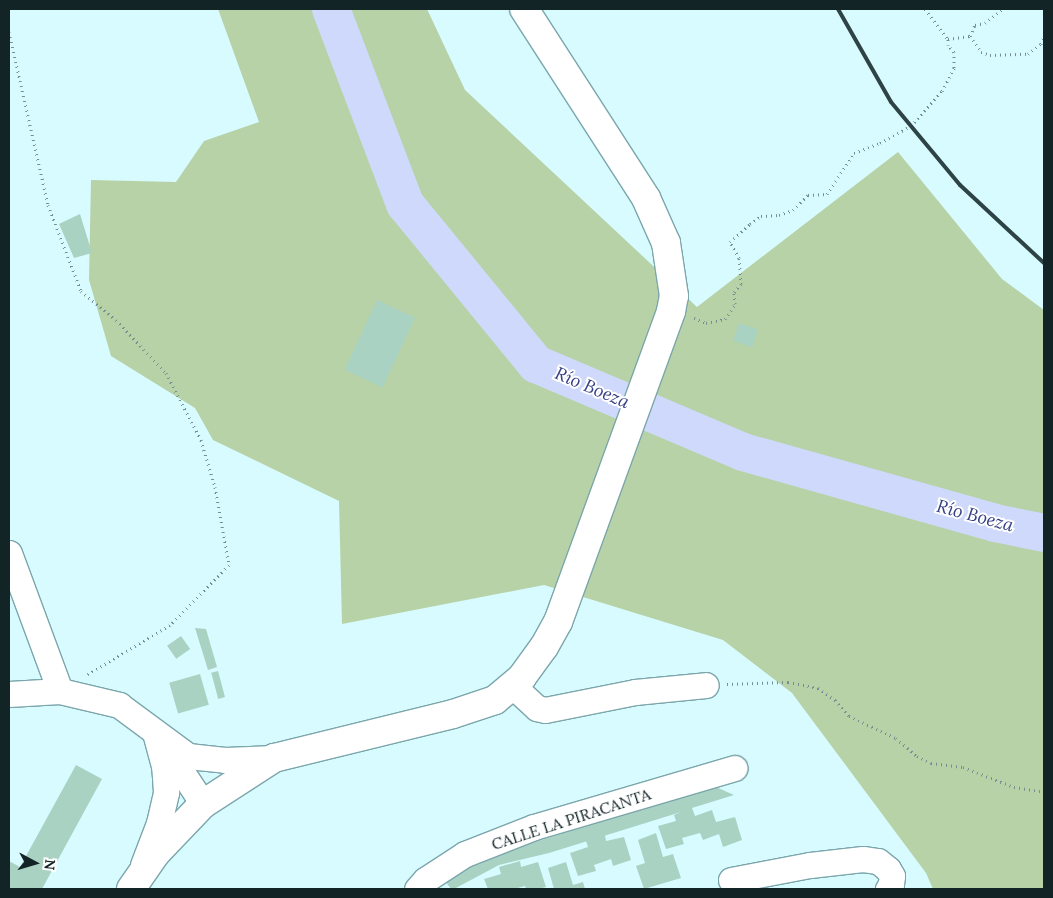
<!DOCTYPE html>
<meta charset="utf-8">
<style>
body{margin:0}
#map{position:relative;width:1053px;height:898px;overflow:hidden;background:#d7fbff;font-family:Lora,serif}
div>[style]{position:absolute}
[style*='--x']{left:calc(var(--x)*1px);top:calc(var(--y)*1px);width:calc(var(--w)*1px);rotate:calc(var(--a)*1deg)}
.green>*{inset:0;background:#b7d2a7}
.river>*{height:38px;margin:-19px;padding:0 19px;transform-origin:19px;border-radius:19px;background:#cfd9fc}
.building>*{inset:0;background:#aad2c2;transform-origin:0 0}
.path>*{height:3px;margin-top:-1.5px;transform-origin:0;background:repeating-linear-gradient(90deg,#748f92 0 1px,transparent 0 5px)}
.roads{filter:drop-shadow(1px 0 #7ba6ab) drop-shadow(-1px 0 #7ba6ab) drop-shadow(0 1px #7ba6ab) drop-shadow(0 -1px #7ba6ab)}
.minor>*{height:25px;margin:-12.5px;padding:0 12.5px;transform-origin:12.5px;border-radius:12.5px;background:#fff}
.major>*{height:28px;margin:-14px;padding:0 14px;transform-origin:14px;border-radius:14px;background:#fff}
.rail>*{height:4px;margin:-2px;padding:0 2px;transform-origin:2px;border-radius:2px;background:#2e4345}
span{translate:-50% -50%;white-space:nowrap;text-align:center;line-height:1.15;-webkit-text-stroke:4px #fff;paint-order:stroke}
.street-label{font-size:16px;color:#122426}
.water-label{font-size:18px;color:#364185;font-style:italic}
.frame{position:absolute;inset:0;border:10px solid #122426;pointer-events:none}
.north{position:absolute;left:10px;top:838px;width:50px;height:50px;-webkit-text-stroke:4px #fff;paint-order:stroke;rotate:96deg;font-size:14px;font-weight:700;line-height:20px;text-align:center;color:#122426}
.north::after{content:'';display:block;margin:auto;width:18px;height:22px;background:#122426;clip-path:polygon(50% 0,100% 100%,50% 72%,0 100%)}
</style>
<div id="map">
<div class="green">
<i style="clip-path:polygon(218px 9px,427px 9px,465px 90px,697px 307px,898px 152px,1002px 279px,1044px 310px,1044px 889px,933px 889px,926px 873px,792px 693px,723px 640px,544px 585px,342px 624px,339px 501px,213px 440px,195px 408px,111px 356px,89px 280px,91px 180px,176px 182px,204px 141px,259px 122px)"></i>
</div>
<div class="river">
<i style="--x:331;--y:9;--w:209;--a:69.2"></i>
<i style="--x:405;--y:204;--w:207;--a:50.7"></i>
<i style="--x:536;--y:364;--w:225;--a:23"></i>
<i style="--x:743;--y:452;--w:262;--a:15.7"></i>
<i style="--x:995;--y:523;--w:50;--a:11.5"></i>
</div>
<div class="building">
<i style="clip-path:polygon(80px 214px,92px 253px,74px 258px,59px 224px)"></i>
<i style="left:377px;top:300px;width:42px;height:77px;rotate:25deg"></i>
<i style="left:739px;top:323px;width:20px;height:19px;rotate:18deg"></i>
<i style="clip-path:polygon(195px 628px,206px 629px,217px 667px,208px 670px)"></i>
<i style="left:181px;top:636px;width:16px;height:17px;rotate:55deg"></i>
<i style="left:218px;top:671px;width:27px;height:7px;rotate:75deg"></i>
<i style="left:200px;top:674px;width:32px;height:32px;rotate:74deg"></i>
<i style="clip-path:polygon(76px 765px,102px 779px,42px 889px,9px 889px,9px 861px,20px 867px)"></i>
<i style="clip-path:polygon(716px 787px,734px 795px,692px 808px,695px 816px,712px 810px,716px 822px,735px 817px,742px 840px,723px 847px,719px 834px,703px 840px,700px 833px,682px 838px,684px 844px,666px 849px,658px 826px,676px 821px,674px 815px,681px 812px,549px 853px,499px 865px,454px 889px,451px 889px,444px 879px,463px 867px,505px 851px)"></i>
<i style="clip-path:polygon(656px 833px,663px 857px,673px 854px,681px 878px,644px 889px,636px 866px,645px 863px,638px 840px)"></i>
<i style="clip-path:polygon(605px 835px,606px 841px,624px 837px,631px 860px,613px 866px,611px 859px,594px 865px,596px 871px,578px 876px,570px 853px,588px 847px,586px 841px)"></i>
<i style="clip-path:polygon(520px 861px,521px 867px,538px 862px,546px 887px,538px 889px,526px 889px,525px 886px,514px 889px,488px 889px,484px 879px,501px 874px,499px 867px)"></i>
<i style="clip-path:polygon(566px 862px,573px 885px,583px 882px,585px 889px,554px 889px,548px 868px)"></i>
</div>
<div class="path">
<i style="--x:925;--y:9;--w:38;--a:53"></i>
<i style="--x:9;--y:32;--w:177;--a:77.3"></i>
<i style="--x:48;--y:205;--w:92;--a:69"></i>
<i style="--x:81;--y:291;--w:45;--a:39.6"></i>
<i style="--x:116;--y:320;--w:73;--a:46.7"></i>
<i style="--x:166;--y:373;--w:76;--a:62.4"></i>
<i style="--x:201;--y:440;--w:49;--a:73.4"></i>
<i style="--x:215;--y:487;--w:79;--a:79.8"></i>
<i style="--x:229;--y:565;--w:84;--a:134.5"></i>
<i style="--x:170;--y:625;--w:96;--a:149.1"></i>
<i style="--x:970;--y:36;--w:12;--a:-66"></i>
<i style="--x:975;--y:25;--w:10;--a:-11"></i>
<i style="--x:985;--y:23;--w:23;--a:-38"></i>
<i style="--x:694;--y:318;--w:13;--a:23"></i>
<i style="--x:706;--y:323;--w:19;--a:-12"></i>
<i style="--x:725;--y:319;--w:18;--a:-56"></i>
<i style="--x:735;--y:304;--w:12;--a:-95"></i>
<i style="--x:734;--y:292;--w:11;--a:-49"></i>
<i style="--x:741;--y:284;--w:26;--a:-94"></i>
<i style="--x:739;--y:258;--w:18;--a:-119"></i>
<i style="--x:730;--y:242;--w:27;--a:-42"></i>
<i style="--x:750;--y:224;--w:14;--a:-36"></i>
<i style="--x:761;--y:216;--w:18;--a:-3"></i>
<i style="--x:779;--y:215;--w:15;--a:-20"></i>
<i style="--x:793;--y:210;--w:21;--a:-45"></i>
<i style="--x:808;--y:195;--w:19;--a:-3"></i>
<i style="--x:827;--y:194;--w:49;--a:-56.6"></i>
<i style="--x:854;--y:153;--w:28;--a:-21"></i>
<i style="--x:880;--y:143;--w:35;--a:-29"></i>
<i style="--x:911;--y:126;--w:47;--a:-48.5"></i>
<i style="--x:942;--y:91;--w:26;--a:-62"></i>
<i style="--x:954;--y:68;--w:16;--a:-90"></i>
<i style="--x:954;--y:52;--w:9;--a:-131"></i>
<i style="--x:948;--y:45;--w:6;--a:-90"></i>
<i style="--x:948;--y:39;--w:22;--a:-8"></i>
<i style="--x:970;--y:36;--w:19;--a:55"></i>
<i style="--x:981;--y:52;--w:9;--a:18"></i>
<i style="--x:990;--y:55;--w:38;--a:-2"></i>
<i style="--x:1028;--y:54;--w:16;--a:-38"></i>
<i style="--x:1041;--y:44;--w:9;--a:-69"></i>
<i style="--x:727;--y:684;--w:61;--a:-1.9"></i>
<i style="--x:788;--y:682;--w:31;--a:11"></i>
<i style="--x:818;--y:688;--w:21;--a:35"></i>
<i style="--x:835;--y:700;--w:21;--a:49"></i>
<i style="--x:849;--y:716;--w:52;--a:25.1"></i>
<i style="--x:896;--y:738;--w:28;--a:41"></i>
<i style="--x:917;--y:756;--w:16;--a:27"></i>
<i style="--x:931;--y:763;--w:32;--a:7"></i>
<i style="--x:963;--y:767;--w:55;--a:21.4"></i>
<i style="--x:1014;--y:787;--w:30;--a:9"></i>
</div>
<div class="roads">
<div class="minor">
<i style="--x:9;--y:553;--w:147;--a:69.7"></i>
<i style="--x:512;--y:685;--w:34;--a:43"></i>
<i style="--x:537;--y:708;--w:8;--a:14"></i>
<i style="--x:545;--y:710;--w:92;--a:-11.3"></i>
<i style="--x:635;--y:692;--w:71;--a:-5.6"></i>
<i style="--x:9;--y:694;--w:51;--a:-3.4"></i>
<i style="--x:60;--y:691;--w:61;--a:13.3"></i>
<i style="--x:119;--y:705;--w:86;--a:36.5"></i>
<i style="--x:188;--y:756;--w:37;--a:6"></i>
<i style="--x:225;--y:760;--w:49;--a:-2.3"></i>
<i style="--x:165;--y:746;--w:69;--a:56.8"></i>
<i style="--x:143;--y:865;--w:45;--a:-69.1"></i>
<i style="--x:159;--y:823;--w:32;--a:-77"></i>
<i style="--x:166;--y:792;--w:26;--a:-94"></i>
<i style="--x:164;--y:766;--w:34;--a:-105"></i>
<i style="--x:731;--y:880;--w:80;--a:-10.8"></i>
<i style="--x:810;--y:865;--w:53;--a:-6.5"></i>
<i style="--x:863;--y:859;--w:15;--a:8"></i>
<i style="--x:878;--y:861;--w:13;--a:39"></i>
<i style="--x:888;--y:869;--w:8;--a:60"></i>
<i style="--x:892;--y:876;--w:8;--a:97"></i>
<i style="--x:891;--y:884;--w:6;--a:121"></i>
<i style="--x:417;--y:889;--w:12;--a:-48"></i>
<i style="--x:425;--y:880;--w:48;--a:-33"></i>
<i style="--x:465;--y:854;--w:74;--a:-21.4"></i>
<i style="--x:534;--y:827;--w:209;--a:-16.4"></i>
</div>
<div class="major">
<i style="--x:131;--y:889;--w:44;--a:-55.2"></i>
<i style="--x:156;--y:853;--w:68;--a:-46.2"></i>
<i style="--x:203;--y:804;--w:85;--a:-32.9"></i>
<i style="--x:274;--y:758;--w:184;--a:-13.8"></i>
<i style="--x:453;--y:714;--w:44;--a:-18.4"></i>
<i style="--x:495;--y:700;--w:35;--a:-40"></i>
<i style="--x:522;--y:677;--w:37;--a:-54"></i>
<i style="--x:544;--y:647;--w:29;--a:-61"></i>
<i style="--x:558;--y:622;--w:331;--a:-70"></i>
<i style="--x:671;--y:311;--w:15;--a:-79"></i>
<i style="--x:674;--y:296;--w:54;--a:-98.6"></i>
<i style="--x:666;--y:243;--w:49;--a:-114"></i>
<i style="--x:646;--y:198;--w:225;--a:-122.8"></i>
</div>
</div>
<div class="rail">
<i style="--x:838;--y:9;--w:107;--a:60.3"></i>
<i style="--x:891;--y:102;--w:108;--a:50.3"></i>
<i style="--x:960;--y:185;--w:115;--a:42.9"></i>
</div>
<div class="street-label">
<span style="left:571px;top:819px;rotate:-18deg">CALLE LA PIRACANTA</span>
</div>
<div class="water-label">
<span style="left:592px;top:388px;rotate:23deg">Río Boeza</span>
<span style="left:975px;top:516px;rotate:15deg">Río Boeza</span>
</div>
<div class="frame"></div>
<div class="north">N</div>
</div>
